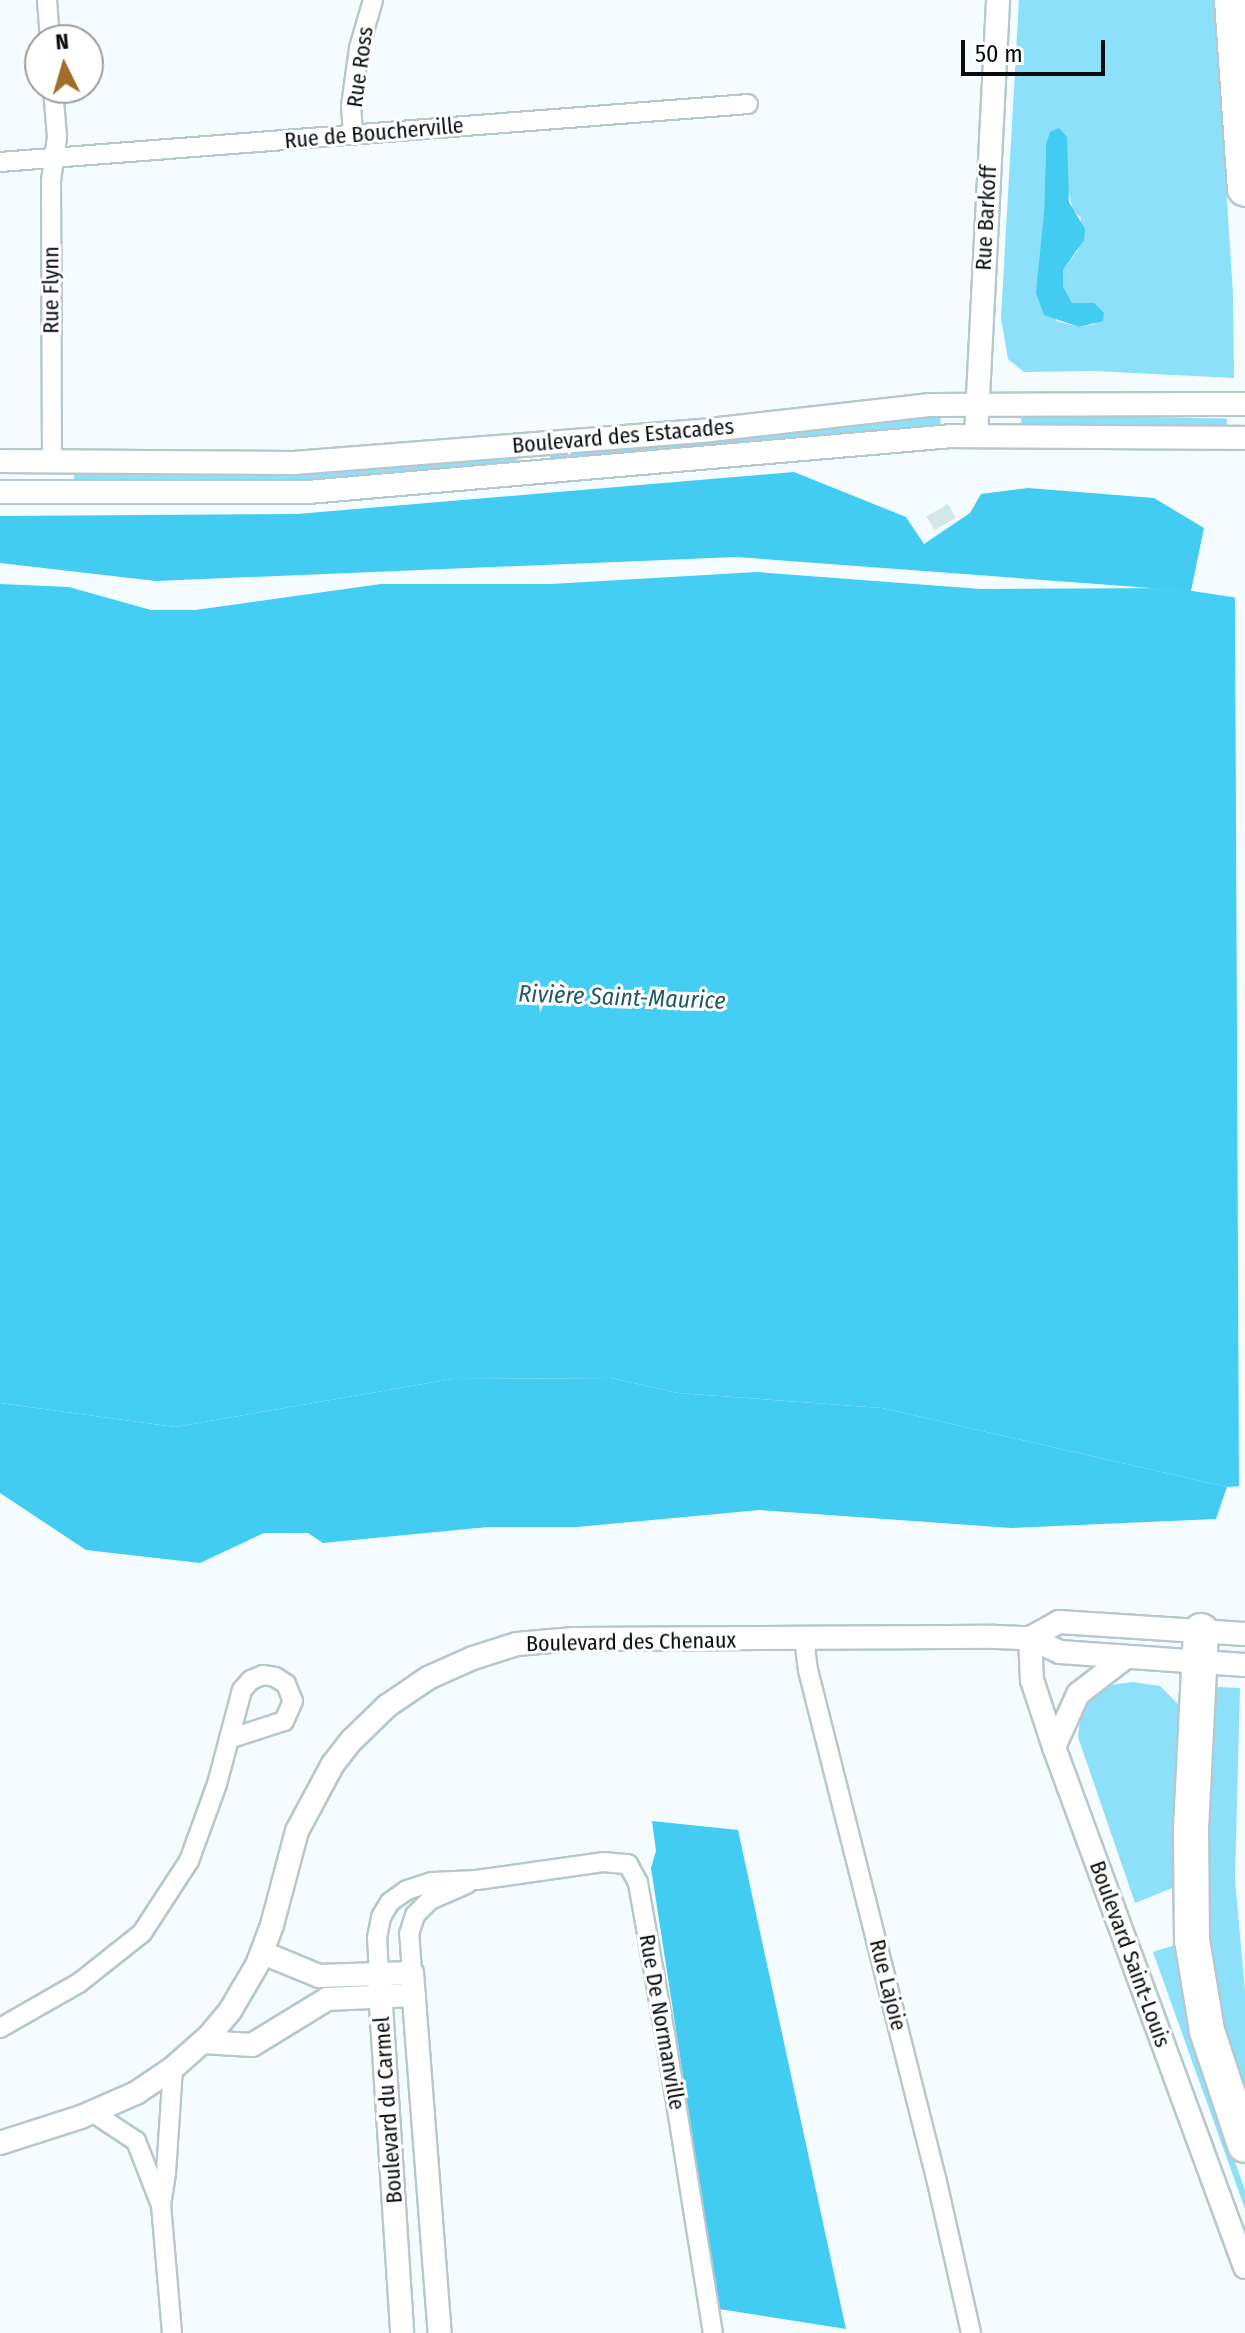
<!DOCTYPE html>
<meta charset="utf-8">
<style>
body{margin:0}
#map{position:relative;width:1245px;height:2333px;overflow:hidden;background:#f5fcff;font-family:"Fira Sans Condensed",sans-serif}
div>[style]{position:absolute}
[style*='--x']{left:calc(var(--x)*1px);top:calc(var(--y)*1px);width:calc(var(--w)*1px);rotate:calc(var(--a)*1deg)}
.green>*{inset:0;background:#8ce0fa;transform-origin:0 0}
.forest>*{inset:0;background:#42ccf1}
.water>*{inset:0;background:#45cef3}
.pier>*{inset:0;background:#f5fcff}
.building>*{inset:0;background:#d3e6ec;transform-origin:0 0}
.roads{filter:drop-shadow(2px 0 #b6c8ce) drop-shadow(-2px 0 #b6c8ce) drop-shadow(0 2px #b6c8ce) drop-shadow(0 -2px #b6c8ce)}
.minor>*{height:18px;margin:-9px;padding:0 9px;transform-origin:9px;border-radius:9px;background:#fff}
.tertiary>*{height:22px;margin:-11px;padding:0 11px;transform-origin:11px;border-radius:11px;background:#fff}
.motorway>*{height:34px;margin:-17px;padding:0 17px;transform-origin:17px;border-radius:17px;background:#fff}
span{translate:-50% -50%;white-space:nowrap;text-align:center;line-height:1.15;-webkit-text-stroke:6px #fff;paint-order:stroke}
.street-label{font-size:22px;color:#070d0f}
.water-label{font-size:24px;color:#225969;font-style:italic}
.north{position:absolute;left:24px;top:24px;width:80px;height:80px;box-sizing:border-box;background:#fff;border:2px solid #9c9e9f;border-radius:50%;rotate:355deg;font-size:22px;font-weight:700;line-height:32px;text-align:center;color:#070d0f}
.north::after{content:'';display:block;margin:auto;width:28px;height:36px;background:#a46e28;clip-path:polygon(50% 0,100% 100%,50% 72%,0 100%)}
.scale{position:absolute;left:961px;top:40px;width:144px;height:36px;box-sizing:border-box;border:4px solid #070d0f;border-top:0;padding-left:10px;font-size:24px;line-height:28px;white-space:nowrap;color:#070d0f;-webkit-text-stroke:6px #fff;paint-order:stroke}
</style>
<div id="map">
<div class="green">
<i style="clip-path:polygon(evenodd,1019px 0,1214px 0,1233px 294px,1234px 378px,1094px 371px,1024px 372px,1008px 359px,1001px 318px,1019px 0,1046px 145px,1067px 184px,1073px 210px,1081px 218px,1078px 250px,1063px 270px,1063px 286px,1072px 303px,1094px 303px,1095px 324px,1079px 327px,1056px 321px,1044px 213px,1046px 145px)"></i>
<i style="left:1021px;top:415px;width:206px;height:13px;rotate:1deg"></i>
<i style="left:940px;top:416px;width:12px;height:392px;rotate:85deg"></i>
<i style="clip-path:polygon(517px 454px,518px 467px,295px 484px,74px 483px,74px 470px)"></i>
<i style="clip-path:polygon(1133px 1682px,1160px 1686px,1182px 1708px,1175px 1887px,1135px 1903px,1078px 1737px,1080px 1718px,1091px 1699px,1110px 1685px)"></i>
<i style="clip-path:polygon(1216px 1687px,1240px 1688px,1235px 1879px,1245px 1991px,1245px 2116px,1205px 1960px,1210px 1692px)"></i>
<i style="clip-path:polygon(1178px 1944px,1206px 2080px,1245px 2190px,1245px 2209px,1153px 1952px)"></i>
</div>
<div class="forest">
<i style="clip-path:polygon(1059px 128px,1067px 137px,1069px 202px,1085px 229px,1084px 240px,1063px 270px,1063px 286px,1072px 303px,1094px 303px,1104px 313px,1103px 321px,1079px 327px,1044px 315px,1036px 293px,1044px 213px,1046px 145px,1050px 132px)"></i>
<i style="clip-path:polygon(794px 472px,906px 517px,924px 544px,970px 513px,981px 494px,1028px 488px,1154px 498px,1204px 528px,1191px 591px,736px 557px,156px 581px,0 563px,0 516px,297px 514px)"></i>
<i style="clip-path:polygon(611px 1378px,678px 1393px,882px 1408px,1227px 1487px,1216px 1519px,1011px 1528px,760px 1510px,577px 1527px,488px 1527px,323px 1543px,308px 1533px,264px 1533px,200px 1563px,86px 1550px,0 1493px,0 1403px,175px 1427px,452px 1379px)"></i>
<i style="clip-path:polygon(652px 1821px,738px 1830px,846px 2329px,719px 2309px,651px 1868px,656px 1851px)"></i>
</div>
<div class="water">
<i style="clip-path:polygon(757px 572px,981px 589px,1173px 588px,1245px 599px,1245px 1486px,1227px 1487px,882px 1408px,678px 1393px,611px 1378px,452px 1379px,175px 1427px,0 1403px,0 584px,69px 587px,151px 610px,195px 610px,381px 584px,551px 584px)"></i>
</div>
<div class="pier">
<i style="clip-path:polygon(1235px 593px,1245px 595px,1245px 1490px,1239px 1490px)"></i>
</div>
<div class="building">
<i style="left:948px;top:504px;width:16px;height:25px;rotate:60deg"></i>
</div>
<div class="roads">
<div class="minor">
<i style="--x:47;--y:0;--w:40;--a:85.7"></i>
<i style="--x:353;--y:134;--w:28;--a:-94"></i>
<i style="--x:351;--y:106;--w:59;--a:-82.1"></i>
<i style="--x:359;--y:48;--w:50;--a:-73.7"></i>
<i style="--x:0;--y:162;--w:750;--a:-4.43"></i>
<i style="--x:52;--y:461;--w:280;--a:-90.2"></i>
<i style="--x:51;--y:181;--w:44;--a:-82.2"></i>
<i style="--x:57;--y:137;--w:49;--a:-94.7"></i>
<i style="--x:804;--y:1638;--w:32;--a:83"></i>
<i style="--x:808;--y:1670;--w:528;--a:75.86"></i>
<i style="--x:937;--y:2182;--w:155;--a:77.3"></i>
<i style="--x:412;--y:1973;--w:39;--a:-94"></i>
<i style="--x:409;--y:1934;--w:20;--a:-72"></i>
<i style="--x:415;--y:1915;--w:21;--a:-45"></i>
<i style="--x:430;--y:1900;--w:40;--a:-23.4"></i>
<i style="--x:379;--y:1974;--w:36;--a:-93"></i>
<i style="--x:377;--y:1938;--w:21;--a:-79"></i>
<i style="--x:381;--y:1917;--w:17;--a:-59"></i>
<i style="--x:390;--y:1902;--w:21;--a:-35"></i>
<i style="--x:407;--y:1890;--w:26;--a:-18"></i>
<i style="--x:432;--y:1882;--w:45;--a:-2.5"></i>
<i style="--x:477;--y:1880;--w:127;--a:-8.1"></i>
<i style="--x:603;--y:1862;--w:25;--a:5"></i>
<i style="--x:628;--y:1864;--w:21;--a:62"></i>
<i style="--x:638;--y:1883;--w:153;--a:79.9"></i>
<i style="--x:665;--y:2034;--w:303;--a:80.9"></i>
<i style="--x:0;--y:2028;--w:91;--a:-29.7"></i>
<i style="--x:79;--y:1983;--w:80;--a:-38.4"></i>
<i style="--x:142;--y:1933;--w:86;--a:-56.9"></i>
<i style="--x:189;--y:1861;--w:82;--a:-70"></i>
<i style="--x:217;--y:1784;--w:93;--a:-75.1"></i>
<i style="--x:241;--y:1694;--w:4;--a:-76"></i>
<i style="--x:242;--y:1690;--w:13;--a:-48"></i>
<i style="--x:251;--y:1680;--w:13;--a:-23"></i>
<i style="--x:263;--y:1675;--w:12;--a:9"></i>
<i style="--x:275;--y:1677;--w:13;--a:32"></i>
<i style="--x:286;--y:1684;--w:18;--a:68"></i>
<i style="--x:293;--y:1701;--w:22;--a:114"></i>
<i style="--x:284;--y:1721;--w:58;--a:161.9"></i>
<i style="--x:92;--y:2112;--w:53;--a:33.4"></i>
<i style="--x:136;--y:2141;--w:69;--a:68.7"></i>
<i style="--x:172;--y:2333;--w:128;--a:-94.9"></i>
<i style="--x:161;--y:2205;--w:32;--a:-81"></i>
<i style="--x:166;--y:2173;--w:105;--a:-86.2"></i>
</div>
<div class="tertiary">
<i style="--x:976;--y:436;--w:437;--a:-87.1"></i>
<i style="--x:0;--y:461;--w:294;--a:0.4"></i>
<i style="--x:294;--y:463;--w:417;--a:-4.5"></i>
<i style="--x:710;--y:430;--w:220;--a:-6.5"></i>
<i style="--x:929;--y:405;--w:316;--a:-0.2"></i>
<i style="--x:0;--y:492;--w:308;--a:0"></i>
<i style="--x:308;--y:492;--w:646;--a:-4.97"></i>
<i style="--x:952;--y:436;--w:293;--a:0.4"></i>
<i style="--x:1030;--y:1638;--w:42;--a:87.3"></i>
<i style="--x:1032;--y:1680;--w:71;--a:71.8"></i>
<i style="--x:1054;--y:1747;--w:554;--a:69.83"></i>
<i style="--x:1030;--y:1638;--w:33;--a:-29"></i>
<i style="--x:1059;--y:1622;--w:186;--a:3.7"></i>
<i style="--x:1054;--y:1747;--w:58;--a:-65.6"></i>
<i style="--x:1078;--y:1694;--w:61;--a:-37.6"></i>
<i style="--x:263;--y:1953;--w:61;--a:22.3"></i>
<i style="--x:319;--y:1976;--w:93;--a:-1.8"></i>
<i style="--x:412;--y:1973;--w:361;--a:85.6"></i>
<i style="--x:379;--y:1974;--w:360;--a:86.3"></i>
<i style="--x:203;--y:2042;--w:49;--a:3.5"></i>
<i style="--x:252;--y:2045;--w:88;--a:-31.5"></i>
<i style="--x:327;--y:1999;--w:87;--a:-2.6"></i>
<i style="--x:0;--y:2143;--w:85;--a:-17.8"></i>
<i style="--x:81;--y:2117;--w:60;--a:-23.6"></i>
<i style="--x:136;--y:2093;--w:45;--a:-34"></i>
<i style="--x:173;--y:2068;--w:48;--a:-41.6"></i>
<i style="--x:209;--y:2036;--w:33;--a:-50"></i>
<i style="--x:230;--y:2011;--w:53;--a:-59.6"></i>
<i style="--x:257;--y:1965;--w:43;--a:-69.4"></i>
<i style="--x:272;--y:1925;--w:97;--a:-75.1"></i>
<i style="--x:297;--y:1831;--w:76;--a:-61.8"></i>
<i style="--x:333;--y:1764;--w:31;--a:-52"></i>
<i style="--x:352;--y:1740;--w:49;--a:-44.2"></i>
<i style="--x:387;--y:1706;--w:50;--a:-34.3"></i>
<i style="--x:428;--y:1678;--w:49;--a:-24"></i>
<i style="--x:473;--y:1658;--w:46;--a:-17.7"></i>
<i style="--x:517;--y:1644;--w:57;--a:-5"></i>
<i style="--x:574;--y:1639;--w:421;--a:-0.3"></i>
<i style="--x:995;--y:1637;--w:35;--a:2"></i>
<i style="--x:1030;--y:1638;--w:33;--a:25"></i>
<i style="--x:1060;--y:1652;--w:185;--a:4"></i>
</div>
<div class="motorway">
<i style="--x:1232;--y:0;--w:189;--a:86.1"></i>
<i style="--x:1201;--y:1631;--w:197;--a:92.9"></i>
<i style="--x:1191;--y:1828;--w:112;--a:89.5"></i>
<i style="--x:1192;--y:1940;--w:92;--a:80.6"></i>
<i style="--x:1207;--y:2031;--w:120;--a:71.6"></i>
</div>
</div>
<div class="street-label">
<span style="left:360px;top:67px;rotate:-82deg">Rue Ross</span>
<span style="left:374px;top:133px;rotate:-5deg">Rue de Boucherville</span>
<span style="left:986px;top:218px;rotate:-87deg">Rue Barkoff</span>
<span style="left:51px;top:290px;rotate:-90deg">Rue Flynn</span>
<span style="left:623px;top:436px;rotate:-5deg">Boulevard des Estacades</span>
<span style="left:631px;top:1642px;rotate:-1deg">Boulevard des Chenaux</span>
<span style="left:1130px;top:1954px;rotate:70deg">Boulevard Saint-Louis</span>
<span style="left:888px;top:1985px;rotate:76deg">Rue Lajoie</span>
<span style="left:662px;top:2022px;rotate:80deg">Rue De Normanville</span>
<span style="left:388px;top:2110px;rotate:-94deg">Boulevard du Carmel</span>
</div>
<div class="water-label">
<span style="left:622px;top:998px;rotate:2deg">Rivière Saint-Maurice</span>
</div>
<div class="north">N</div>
<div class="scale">50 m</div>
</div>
